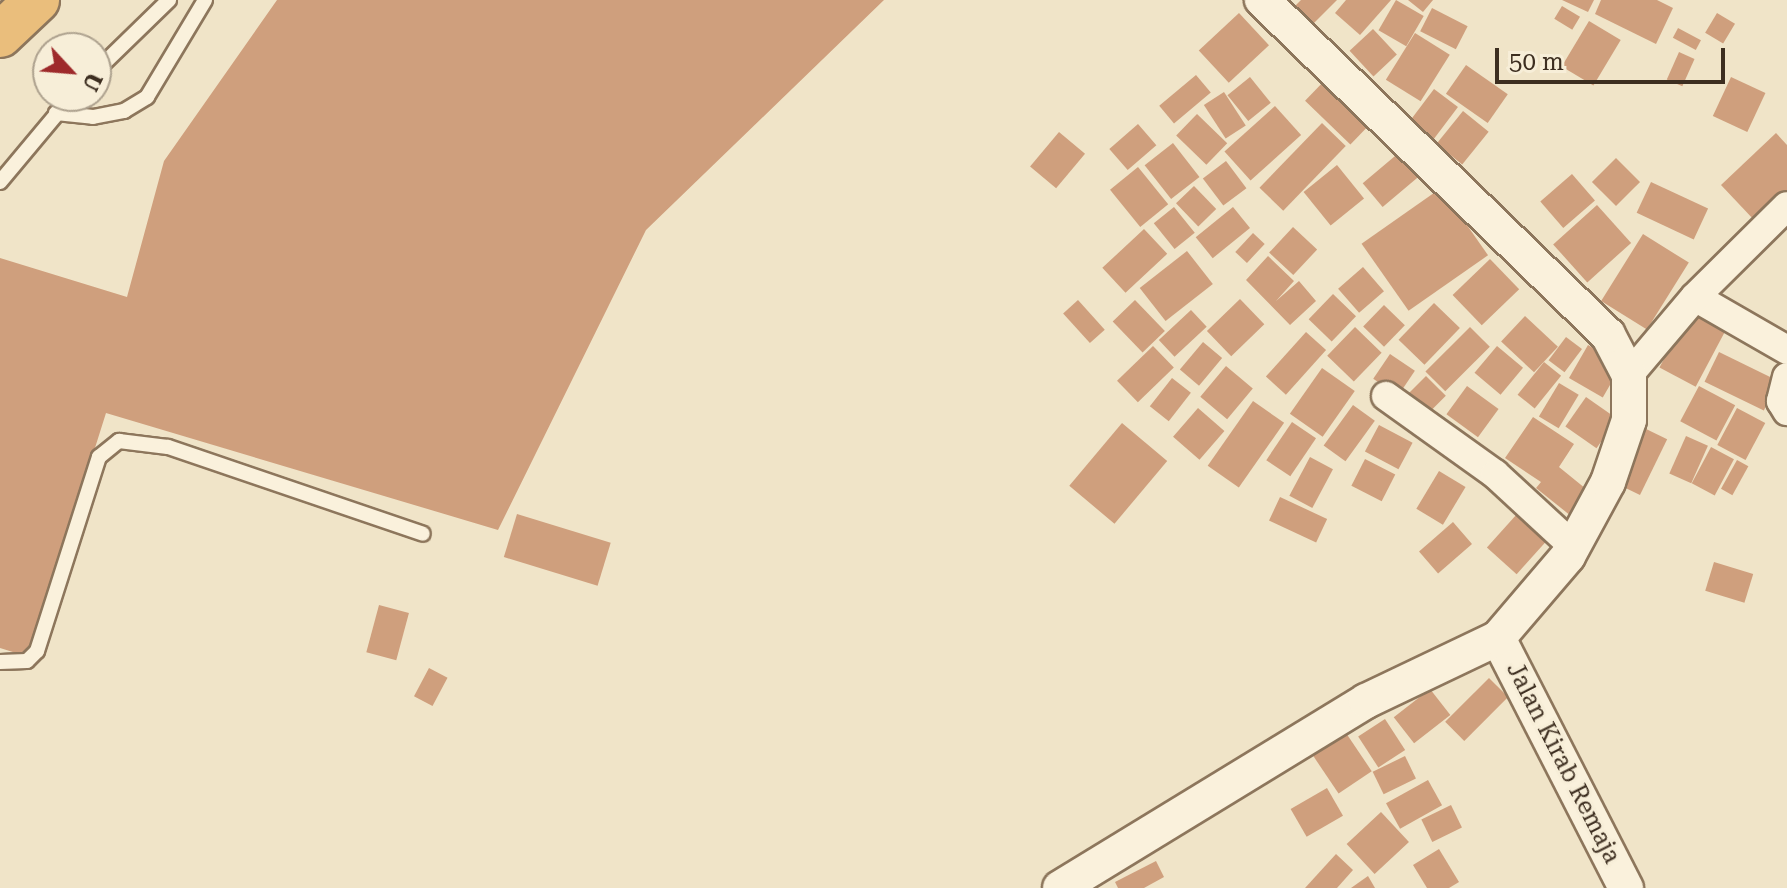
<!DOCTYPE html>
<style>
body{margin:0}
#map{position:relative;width:1787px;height:888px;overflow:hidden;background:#f0e4c8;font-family:"Roboto Serif",serif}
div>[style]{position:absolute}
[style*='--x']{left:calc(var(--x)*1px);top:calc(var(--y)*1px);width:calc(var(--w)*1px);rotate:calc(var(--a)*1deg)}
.building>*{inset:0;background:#cf9f7d;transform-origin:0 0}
.roads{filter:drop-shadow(2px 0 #8d765c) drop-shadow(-2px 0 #8d765c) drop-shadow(0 2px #8d765c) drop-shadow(0 -2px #8d765c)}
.service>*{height:14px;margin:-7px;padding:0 7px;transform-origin:7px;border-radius:7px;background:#faf1dc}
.minor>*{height:28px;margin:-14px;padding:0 14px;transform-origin:14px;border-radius:14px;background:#faf1dc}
.tertiary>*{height:34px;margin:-17px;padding:0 17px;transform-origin:17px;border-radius:17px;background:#faf1dc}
.trunk>*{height:44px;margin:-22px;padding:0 22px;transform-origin:22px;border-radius:22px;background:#eabe7c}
span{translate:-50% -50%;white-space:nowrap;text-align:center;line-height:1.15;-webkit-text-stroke:6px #f7eed8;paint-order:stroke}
.street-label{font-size:24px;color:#3d2e20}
.north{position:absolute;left:32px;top:32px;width:80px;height:80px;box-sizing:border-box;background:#f7eed8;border:2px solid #ada18e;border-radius:50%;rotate:116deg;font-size:22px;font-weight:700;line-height:32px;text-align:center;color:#3d2e20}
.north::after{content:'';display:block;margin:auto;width:28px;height:36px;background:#9e2a2b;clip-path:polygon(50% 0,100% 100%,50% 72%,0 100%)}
.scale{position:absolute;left:1495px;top:48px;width:230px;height:36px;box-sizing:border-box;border:4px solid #3d2e20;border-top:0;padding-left:10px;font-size:24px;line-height:28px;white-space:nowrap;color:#3d2e20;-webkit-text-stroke:6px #f7eed8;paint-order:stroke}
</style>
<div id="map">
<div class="building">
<i style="clip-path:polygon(277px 0,884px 0,646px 230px,498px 530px,106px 413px,29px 657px,0 648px,0 258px,127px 297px,164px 161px)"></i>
<i style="clip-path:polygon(1301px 0,1337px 0,1307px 30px,1289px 12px)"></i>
<i style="clip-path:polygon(1346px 0,1391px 0,1360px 35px,1335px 13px)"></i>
<i style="left:1396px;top:0;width:32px;height:35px;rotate:30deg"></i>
<i style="clip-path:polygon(1408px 0,1433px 0,1423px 12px)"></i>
<i style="clip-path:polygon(1562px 0,1594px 0,1588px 12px)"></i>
<i style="clip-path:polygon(1601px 0,1657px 0,1673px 8px,1656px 44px,1595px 14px)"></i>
<i style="left:1562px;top:6px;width:21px;height:15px;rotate:31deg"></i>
<i style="left:1432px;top:8px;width:40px;height:26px;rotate:27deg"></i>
<i style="left:1239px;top:13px;width:44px;height:55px;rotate:47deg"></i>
<i style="left:1717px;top:13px;width:21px;height:23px;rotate:31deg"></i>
<i style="left:1589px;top:21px;width:37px;height:53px;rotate:31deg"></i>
<i style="left:1678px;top:28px;width:26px;height:11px;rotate:28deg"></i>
<i style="left:1373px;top:29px;width:35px;height:32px;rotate:47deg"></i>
<i style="left:1415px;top:33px;width:41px;height:55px;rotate:32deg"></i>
<i style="left:1679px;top:52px;width:17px;height:30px;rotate:24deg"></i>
<i style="left:1466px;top:65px;width:51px;height:35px;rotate:35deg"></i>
<i style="left:1196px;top:75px;width:23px;height:48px;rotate:50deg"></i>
<i style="left:1250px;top:77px;width:33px;height:29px;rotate:51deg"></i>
<i style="left:1328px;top:77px;width:63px;height:33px;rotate:44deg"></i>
<i style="left:1731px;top:77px;width:38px;height:43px;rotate:25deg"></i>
<i style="left:1434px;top:89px;width:30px;height:42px;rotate:37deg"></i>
<i style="left:1224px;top:92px;width:40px;height:24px;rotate:57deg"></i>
<i style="left:1275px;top:106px;width:39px;height:68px;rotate:48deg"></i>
<i style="left:1463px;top:111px;width:33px;height:42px;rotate:39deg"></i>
<i style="left:1197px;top:114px;width:42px;height:30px;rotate:44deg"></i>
<i style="left:1322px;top:123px;width:33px;height:90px;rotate:44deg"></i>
<i style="left:1138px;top:124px;width:28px;height:38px;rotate:49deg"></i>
<i style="left:1059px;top:132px;width:34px;height:45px;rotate:40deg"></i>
<i style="clip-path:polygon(1776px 133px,1787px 145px,1787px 192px,1755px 221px,1721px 185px)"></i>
<i style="left:1173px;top:143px;width:43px;height:36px;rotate:52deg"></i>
<i style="left:1401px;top:151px;width:31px;height:50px;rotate:50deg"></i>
<i style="left:1616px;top:158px;width:34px;height:34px;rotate:45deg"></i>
<i style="left:1226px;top:161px;width:34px;height:29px;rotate:53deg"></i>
<i style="left:1337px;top:165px;width:43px;height:43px;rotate:51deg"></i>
<i style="left:1138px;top:167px;width:48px;height:36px;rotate:51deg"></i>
<i style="left:1572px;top:174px;width:35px;height:42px;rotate:49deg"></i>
<i style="left:1651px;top:182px;width:63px;height:34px;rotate:25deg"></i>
<i style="left:1194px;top:186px;width:32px;height:25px;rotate:46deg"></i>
<i style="left:1441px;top:188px;width:82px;height:97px;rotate:55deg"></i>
<i style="left:1597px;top:205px;width:51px;height:59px;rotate:48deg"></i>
<i style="left:1174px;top:207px;width:33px;height:26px;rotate:51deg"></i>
<i style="left:1233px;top:207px;width:27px;height:48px;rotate:51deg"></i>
<i style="left:1293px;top:227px;width:33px;height:35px;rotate:43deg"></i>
<i style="left:1144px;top:229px;width:34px;height:57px;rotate:47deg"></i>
<i style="left:1253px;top:233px;width:16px;height:26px;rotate:43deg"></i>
<i style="left:1643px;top:234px;width:54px;height:79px;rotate:32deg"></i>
<i style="left:1187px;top:251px;width:42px;height:60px;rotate:52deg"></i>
<i style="clip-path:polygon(1268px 256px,1294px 281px,1276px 301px,1299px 281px,1316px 301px,1290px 325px,1246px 280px)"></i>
<i style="left:1490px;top:259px;width:42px;height:52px;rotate:46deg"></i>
<i style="left:1363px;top:267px;width:32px;height:33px;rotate:49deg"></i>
<i style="left:1333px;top:294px;width:32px;height:35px;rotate:44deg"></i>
<i style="left:1240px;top:299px;width:35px;height:46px;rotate:46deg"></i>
<i style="left:1078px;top:300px;width:40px;height:20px;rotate:48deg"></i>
<i style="left:1135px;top:300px;width:43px;height:31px;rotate:46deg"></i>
<i style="left:1434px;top:303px;width:36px;height:51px;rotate:44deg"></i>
<i style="left:1384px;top:305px;width:29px;height:30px;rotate:44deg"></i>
<i style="left:1191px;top:310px;width:23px;height:44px;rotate:47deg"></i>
<i style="left:1690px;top:310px;width:41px;height:65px;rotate:28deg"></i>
<i style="left:1525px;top:316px;width:45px;height:35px;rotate:43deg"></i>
<i style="left:1355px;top:327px;width:37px;height:40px;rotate:44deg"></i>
<i style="left:1470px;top:327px;width:28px;height:63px;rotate:45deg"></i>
<i style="left:1306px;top:332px;width:27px;height:60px;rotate:42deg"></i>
<i style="left:1566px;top:337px;width:20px;height:29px;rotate:37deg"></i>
<i style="left:1203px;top:342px;width:25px;height:36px;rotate:40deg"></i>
<i style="left:1588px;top:345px;width:39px;height:38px;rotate:30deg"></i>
<i style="left:1153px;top:346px;width:30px;height:50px;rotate:46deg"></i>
<i style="left:1497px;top:346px;width:34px;height:35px;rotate:40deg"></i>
<i style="left:1719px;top:352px;width:66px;height:33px;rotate:26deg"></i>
<i style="left:1390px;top:354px;width:30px;height:30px;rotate:34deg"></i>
<i style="left:1544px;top:362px;width:22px;height:42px;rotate:39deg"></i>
<i style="left:1226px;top:366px;width:35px;height:40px;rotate:40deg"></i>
<i style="left:1322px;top:368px;width:40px;height:56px;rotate:35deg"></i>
<i style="left:1426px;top:376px;width:28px;height:30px;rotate:45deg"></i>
<i style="left:1172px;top:378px;width:24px;height:36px;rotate:38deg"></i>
<i style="left:1559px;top:383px;width:23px;height:39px;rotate:31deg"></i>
<i style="left:1467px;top:386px;width:39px;height:35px;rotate:36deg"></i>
<i style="left:1699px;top:386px;width:41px;height:40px;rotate:28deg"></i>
<i style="left:1586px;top:397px;width:38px;height:36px;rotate:35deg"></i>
<i style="left:1253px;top:401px;width:38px;height:79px;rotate:35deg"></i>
<i style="left:1353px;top:405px;width:27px;height:50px;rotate:36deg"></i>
<i style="left:1198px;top:408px;width:35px;height:38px;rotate:41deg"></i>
<i style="left:1737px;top:408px;width:32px;height:42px;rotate:28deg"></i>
<i style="clip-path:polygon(1533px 417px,1574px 444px,1559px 467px,1591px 493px,1571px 516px,1536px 488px,1541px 482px,1505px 458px)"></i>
<i style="left:1292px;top:422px;width:29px;height:46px;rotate:34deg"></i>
<i style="left:1122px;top:423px;width:59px;height:82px;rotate:40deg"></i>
<i style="left:1379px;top:425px;width:38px;height:30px;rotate:28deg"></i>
<i style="left:1642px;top:427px;width:28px;height:62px;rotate:26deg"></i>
<i style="left:1686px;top:436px;width:24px;height:41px;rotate:24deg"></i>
<i style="left:1711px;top:447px;width:26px;height:41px;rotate:28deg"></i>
<i style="left:1310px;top:457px;width:26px;height:44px;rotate:28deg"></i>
<i style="left:1365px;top:459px;width:34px;height:30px;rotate:27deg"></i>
<i style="left:1737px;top:460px;width:13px;height:33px;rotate:29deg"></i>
<i style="left:1439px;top:471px;width:31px;height:44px;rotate:31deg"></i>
<i style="left:1280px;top:497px;width:52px;height:26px;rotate:25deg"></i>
<i style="left:517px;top:514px;width:98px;height:45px;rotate:17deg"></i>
<i style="left:1517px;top:514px;width:40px;height:45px;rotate:42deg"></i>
<i style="left:1453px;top:522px;width:29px;height:45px;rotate:49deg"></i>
<i style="left:1714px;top:562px;width:41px;height:30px;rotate:17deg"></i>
<i style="left:379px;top:605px;width:31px;height:49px;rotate:15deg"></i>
<i style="left:429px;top:668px;width:21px;height:32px;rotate:28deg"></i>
<i style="left:1489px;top:678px;width:27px;height:62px;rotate:45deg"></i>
<i style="left:1430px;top:689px;width:33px;height:46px;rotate:52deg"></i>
<i style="left:1385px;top:719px;width:37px;height:32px;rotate:57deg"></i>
<i style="left:1346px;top:733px;width:46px;height:40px;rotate:56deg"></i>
<i style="left:1405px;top:756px;width:25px;height:36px;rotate:64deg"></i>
<i style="left:1428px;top:780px;width:29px;height:48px;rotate:61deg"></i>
<i style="left:1327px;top:788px;width:32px;height:42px;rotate:60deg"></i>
<i style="left:1451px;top:805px;width:25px;height:33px;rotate:64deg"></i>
<i style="left:1381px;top:812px;width:41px;height:47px;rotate:47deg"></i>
<i style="clip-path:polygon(1439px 849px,1459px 882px,1449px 888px,1427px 888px,1413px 865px)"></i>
<i style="clip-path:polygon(1336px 854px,1353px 870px,1337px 888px,1305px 888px)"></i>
<i style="clip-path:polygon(1156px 861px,1164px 877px,1144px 888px,1118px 888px,1115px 882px)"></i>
<i style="clip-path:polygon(1368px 876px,1375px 888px,1351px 888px)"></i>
</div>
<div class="roads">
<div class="service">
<i style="--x:96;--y:71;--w:102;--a:-44.2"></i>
<i style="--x:56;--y:113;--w:37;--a:6"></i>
<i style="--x:93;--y:117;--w:32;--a:-11"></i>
<i style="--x:124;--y:111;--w:27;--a:-31"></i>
<i style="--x:147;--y:97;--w:113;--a:-59.1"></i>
<i style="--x:0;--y:182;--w:112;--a:-50.1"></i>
<i style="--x:0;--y:662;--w:27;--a:-2"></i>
<i style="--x:27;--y:661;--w:14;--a:-45"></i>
<i style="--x:37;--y:651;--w:204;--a:-72.3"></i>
<i style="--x:99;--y:457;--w:26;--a:-39"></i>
<i style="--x:119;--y:441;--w:49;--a:7"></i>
<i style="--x:168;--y:447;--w:269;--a:18.8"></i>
</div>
<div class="minor">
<i style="--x:1695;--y:297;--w:106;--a:29.9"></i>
<i style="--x:1629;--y:375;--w:102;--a:-49.8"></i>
<i style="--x:1695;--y:297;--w:129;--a:-44.7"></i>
<i style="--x:1787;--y:377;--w:25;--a:104"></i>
<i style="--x:1781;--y:401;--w:12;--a:59"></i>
<i style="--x:1386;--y:396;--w:134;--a:35.6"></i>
<i style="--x:1495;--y:474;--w:106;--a:42.7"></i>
</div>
<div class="tertiary">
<i style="--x:1498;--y:638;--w:281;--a:62.9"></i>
<i style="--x:1060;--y:888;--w:359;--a:-31.4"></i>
<i style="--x:1366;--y:701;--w:146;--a:-25.5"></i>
<i style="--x:1498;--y:638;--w:108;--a:-49.5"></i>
<i style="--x:1568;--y:556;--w:84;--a:-61.6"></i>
<i style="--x:1608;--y:482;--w:65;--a:-71.3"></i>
<i style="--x:1629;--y:420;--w:45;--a:-90"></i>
<i style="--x:1629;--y:375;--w:45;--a:-117.7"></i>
<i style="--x:1608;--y:335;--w:482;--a:-135.9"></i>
</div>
<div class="trunk">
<i style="--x:0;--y:35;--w:51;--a:-43.4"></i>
</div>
</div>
<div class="street-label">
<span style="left:1563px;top:763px;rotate:63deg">Jalan Kirab Remaja</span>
</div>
<div class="north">U</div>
<div class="scale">50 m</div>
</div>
